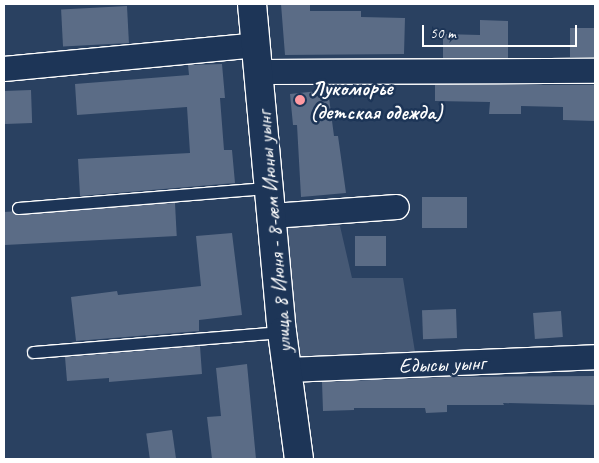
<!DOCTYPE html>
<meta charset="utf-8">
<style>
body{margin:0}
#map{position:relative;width:599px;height:463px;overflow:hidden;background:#2a4161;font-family:Caveat,sans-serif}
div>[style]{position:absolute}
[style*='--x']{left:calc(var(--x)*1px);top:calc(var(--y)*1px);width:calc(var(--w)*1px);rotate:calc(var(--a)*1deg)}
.green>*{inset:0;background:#465975}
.building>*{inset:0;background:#5b6c86;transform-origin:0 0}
.roads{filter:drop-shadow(1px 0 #fff) drop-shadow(-1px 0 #fff) drop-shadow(0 1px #fff) drop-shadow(0 -1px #fff)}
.lane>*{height:11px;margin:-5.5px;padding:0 5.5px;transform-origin:5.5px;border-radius:5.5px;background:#1d3557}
.street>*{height:24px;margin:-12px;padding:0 12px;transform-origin:12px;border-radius:12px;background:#1d3557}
.highway>*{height:28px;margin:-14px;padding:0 14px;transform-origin:14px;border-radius:14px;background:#1d3557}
.dots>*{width:14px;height:14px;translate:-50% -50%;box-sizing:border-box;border:2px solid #1d3557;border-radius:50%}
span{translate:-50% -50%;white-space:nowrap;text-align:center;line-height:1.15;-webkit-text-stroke:5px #1d3557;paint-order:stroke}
.poi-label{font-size:21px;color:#fff;font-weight:700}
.left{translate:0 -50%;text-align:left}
.street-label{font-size:21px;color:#fff}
.frame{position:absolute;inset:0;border:5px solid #fff;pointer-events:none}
.scale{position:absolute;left:422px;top:25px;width:155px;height:22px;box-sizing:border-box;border:2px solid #fff;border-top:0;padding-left:6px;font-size:15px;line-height:18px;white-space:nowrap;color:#fff;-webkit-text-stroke:4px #1d3557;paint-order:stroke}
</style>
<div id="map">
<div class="green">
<i style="clip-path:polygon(283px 223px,340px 226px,352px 278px,403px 278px,415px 352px,296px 358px)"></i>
</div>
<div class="building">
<i style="clip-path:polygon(281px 4px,310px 4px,310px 11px,361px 11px,361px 17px,405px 18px,404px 54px,285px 55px)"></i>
<i style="left:127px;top:6px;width:37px;height:66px;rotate:87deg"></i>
<i style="clip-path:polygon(480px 20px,508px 21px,508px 58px,443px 58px,443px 34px,480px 35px)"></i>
<i style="left:570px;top:28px;width:25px;height:29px"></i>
<i style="clip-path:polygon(222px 64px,225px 98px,220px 98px,224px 150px,232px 150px,235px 183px,80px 196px,78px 159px,190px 153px,187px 107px,77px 115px,75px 84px,189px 75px,188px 65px)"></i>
<i style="clip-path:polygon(435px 85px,595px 85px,595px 121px,563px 120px,563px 107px,521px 106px,521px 114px,489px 114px,490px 102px,435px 101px)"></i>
<i style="left:31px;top:90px;width:33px;height:27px;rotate:88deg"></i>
<i style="clip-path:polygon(328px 90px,334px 136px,338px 136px,346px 193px,301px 197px,297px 125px,293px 125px,290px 94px)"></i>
<i style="left:467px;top:197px;width:31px;height:45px;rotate:90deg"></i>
<i style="left:175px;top:203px;width:33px;height:172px;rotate:87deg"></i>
<i style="clip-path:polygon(232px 233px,242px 315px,199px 320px,199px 331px,76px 341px,71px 297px,117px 291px,118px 295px,201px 286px,196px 236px)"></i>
<i style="left:355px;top:236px;width:31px;height:30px"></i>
<i style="left:456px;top:309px;width:29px;height:34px;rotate:88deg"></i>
<i style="left:561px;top:311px;width:26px;height:28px;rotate:86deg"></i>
<i style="clip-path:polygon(200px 346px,202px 374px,109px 382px,109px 378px,67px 381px,65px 357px)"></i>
<i style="clip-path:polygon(247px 364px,256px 459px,212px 459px,207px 417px,221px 416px,216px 368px)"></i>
<i style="clip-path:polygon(595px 376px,595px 405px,503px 403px,504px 405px,447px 405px,447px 412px,426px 413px,425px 408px,354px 408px,354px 410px,323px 411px,322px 382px,447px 377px)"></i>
<i style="left:172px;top:430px;width:29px;height:26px;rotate:82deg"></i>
</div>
<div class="roads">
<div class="lane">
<i style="--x:18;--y:208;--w:252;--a:-4.6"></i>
<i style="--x:33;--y:352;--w:250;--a:-4.6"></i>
</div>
<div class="street">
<i style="--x:4;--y:69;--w:254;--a:-5.4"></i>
<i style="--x:259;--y:72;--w:336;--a:-0.2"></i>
<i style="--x:272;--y:216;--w:125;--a:-4.1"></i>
<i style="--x:288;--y:370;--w:307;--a:-2.4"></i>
</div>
<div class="highway">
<i style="--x:252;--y:4;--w:329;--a:84.8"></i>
<i style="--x:282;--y:332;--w:128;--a:82.4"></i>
</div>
</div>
<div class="dots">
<i style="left:300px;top:100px;background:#ff9aa2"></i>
</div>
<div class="poi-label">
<span class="left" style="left:310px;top:100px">Лукоморье<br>(детская одежда)</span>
</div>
<div class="street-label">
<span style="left:274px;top:232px;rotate:-95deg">улица 8 Июня - 8-ӕм Июны уынг</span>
<span style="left:442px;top:364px;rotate:-2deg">Едысы уынг</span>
</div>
<div class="frame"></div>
<div class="scale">50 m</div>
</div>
